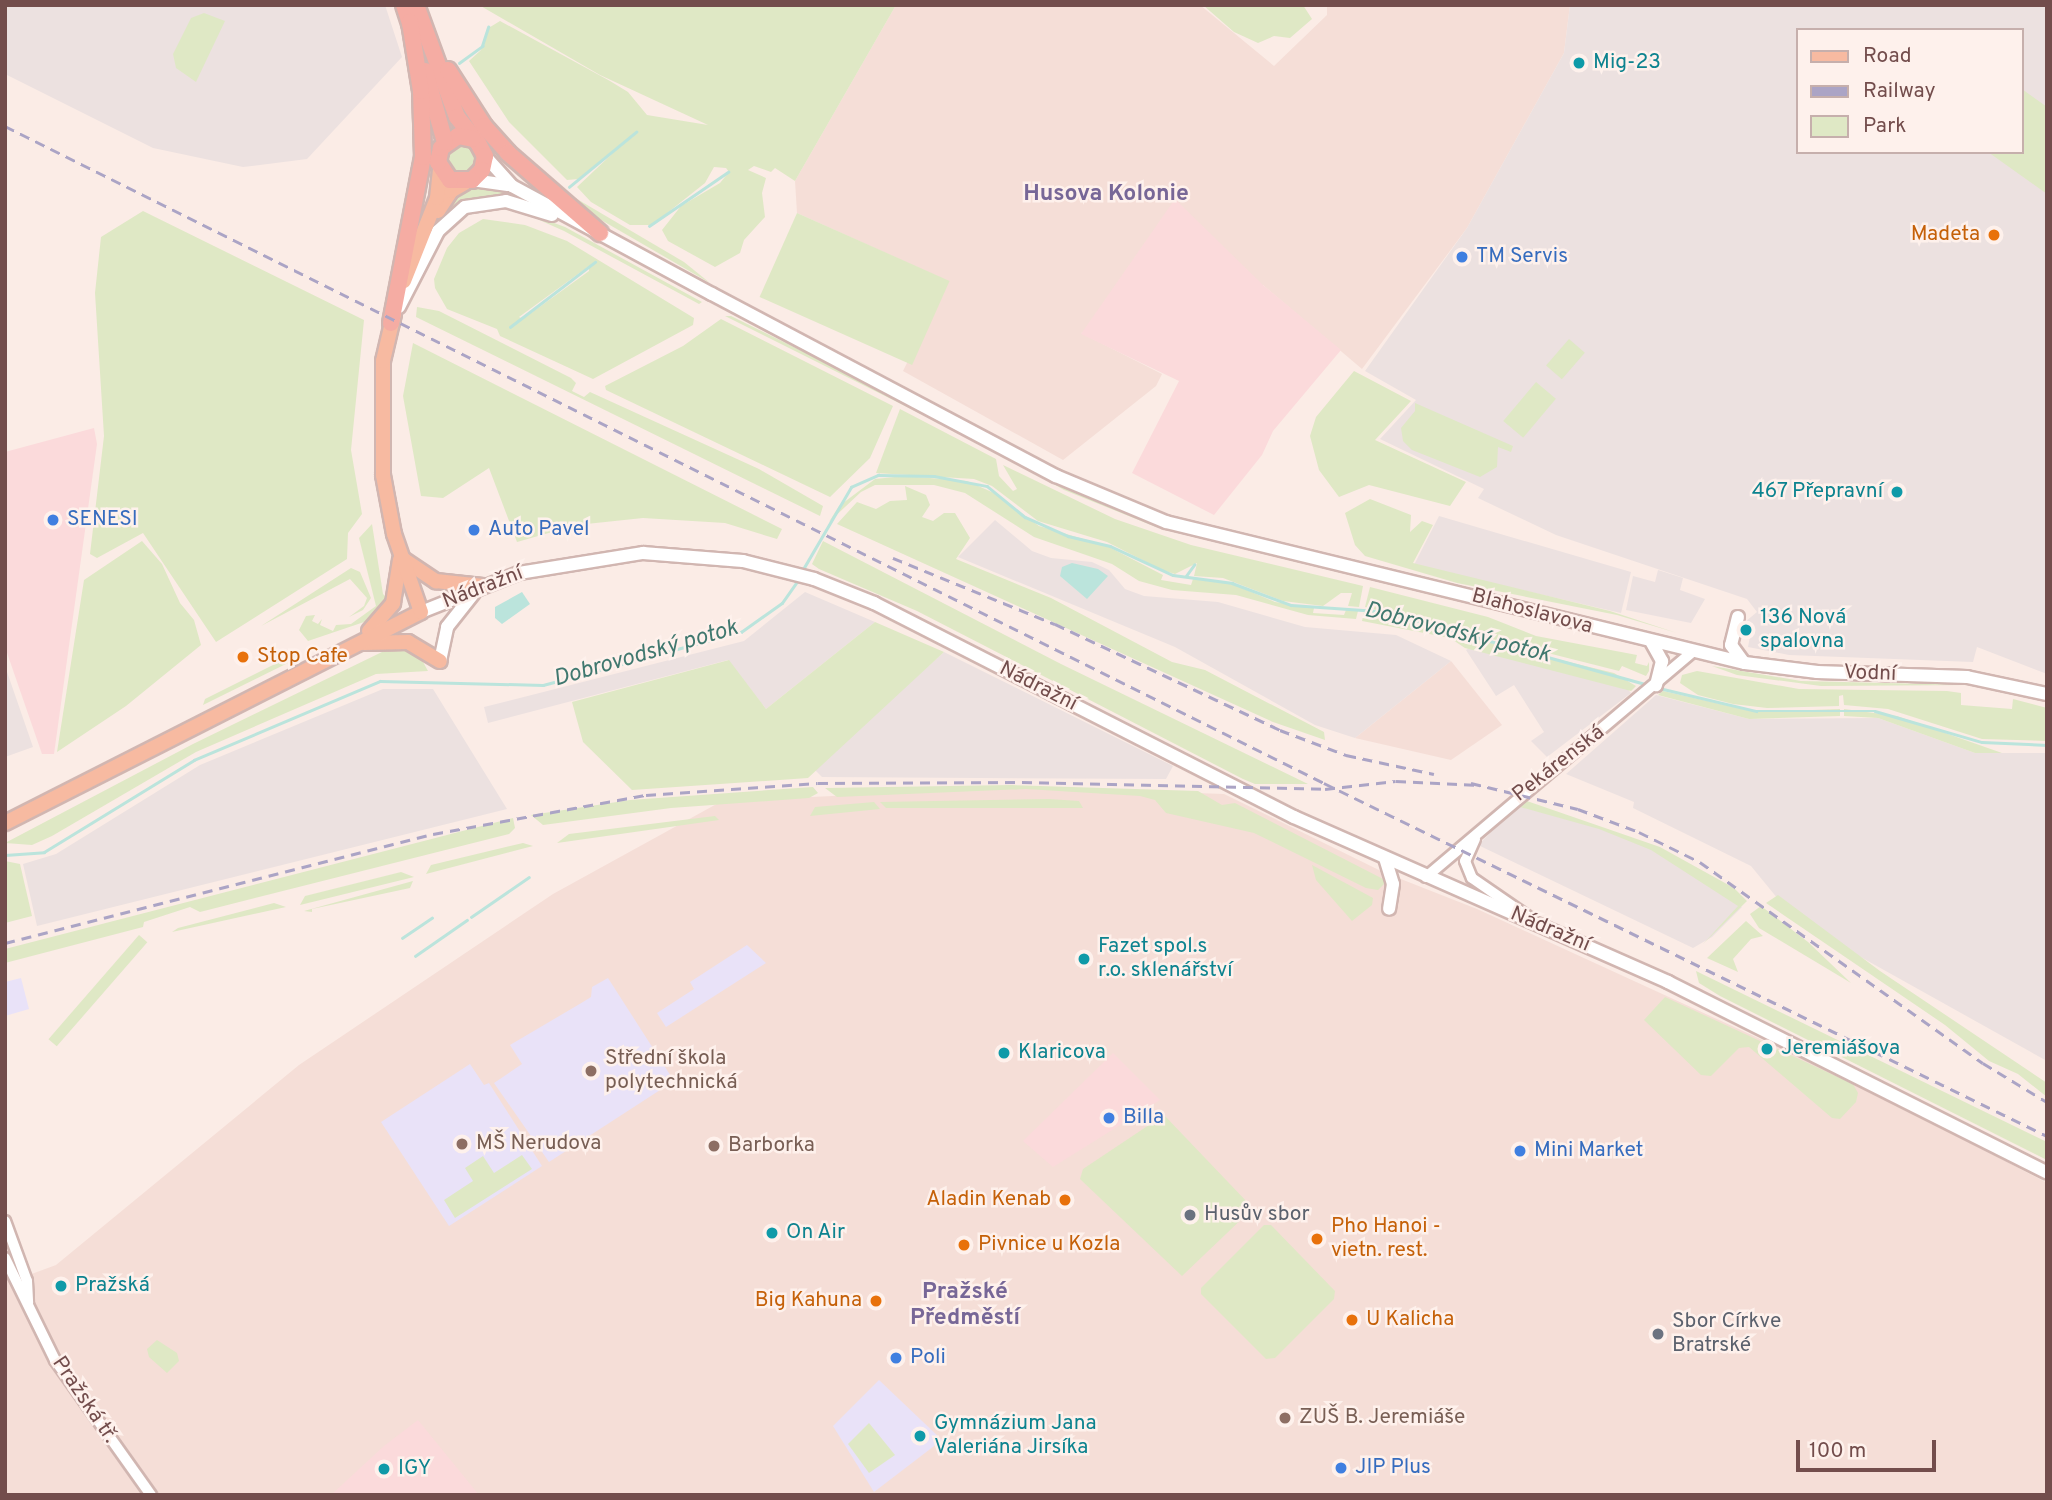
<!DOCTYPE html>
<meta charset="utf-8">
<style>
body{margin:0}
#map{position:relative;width:2052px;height:1500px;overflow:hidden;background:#fbece6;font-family:Overpass,sans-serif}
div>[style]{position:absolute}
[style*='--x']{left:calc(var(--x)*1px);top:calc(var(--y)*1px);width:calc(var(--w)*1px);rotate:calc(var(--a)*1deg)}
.residential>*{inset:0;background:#f5ded7}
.commercial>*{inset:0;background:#fbdadb}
.industrial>*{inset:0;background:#ece1e0}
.education>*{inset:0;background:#e9e2f8}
.green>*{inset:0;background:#dfe8c5;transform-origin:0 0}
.round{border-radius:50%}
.water>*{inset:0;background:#bbe4dc}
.stream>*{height:2.5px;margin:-1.25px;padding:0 1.25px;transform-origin:1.25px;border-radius:1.25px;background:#bbe4dc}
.roads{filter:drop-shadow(2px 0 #d1b6b1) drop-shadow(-2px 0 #d1b6b1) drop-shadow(0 2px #d1b6b1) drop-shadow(0 -2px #d1b6b1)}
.tertiary>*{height:10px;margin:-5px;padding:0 5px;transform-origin:5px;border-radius:5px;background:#fff}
.secondary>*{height:12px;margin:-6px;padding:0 6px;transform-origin:6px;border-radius:6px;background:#fff}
.primary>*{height:14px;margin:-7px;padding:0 7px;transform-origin:7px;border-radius:7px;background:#f7baa1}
.trunk>*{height:16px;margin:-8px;padding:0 8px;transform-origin:8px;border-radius:8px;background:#f5aca3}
.rail>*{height:2.5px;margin-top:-1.25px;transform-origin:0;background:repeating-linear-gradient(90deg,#aba4c5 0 10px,transparent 0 17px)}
.dots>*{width:19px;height:19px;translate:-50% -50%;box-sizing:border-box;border:4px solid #fef1ec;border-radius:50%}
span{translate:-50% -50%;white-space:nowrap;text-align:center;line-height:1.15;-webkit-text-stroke:5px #fef1ec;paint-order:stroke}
.culture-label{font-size:21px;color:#0d838f}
.left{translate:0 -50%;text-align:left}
.right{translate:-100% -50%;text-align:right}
.food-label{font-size:21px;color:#c56008}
.shop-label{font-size:21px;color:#366cbe}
.street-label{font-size:21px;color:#734d4c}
.education-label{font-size:21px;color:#785e54}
.worship-label{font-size:21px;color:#5b616d}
.neighbourhood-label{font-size:23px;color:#776797;font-weight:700}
.water-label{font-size:23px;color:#40786f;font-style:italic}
.frame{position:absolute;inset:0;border:7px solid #734d4c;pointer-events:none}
.legend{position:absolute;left:1796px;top:28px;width:228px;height:126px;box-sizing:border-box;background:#fef1ec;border:2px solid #c6afac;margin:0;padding:9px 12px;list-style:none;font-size:21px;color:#734d4c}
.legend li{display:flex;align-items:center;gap:14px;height:35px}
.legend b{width:35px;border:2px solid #c6afac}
.scale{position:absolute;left:1796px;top:1440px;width:140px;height:32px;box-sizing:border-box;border:4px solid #734d4c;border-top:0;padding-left:9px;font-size:21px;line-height:24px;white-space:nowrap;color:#734d4c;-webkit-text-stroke:5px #fef1ec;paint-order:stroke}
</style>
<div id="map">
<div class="residential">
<i style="clip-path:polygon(896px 5px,1200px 5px,1274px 66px,1327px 15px,1327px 5px,1570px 5px,1564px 53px,1467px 228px,1362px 369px,1263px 285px,1081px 333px,1162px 374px,1156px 386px,1063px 460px,903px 371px,948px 281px,797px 213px,795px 181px)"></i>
<i style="clip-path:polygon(1451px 661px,1502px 725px,1451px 760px,1355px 738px)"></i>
<i style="clip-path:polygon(1029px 787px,1224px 794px,1383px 872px,1477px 909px,1865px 1087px,2047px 1183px,2047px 1495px,5px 1495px,5px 1244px,18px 1279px,56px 1265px,299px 1065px,553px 894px,722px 801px)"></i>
</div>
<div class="commercial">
<i style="clip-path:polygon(1175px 199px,1263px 285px,1341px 350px,1273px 431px,1262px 455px,1214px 515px,1132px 473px,1179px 381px,1081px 334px)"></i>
<i style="clip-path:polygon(94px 428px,97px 444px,54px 754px,42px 754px,5px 647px,5px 452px)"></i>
<i style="clip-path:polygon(1113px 1053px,1160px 1100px,1053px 1167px,1023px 1141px)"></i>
<i style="clip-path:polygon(418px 1420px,479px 1495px,331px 1495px,384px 1446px)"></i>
</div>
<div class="industrial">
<i style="clip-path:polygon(5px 5px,385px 5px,402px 57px,307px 159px,243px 167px,153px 148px,5px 74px)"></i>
<i style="clip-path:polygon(evenodd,1570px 5px,2047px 5px,2047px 674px,1977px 647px,1973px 662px,1789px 655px,1748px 647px,1751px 631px,1745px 622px,1757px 612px,1747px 599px,1556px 535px,1478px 498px,1484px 489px,1380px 439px,1416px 400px,1365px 371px,1467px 228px,1564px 53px,1570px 5px,1798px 30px,2022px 30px,2022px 152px,1798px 152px,1798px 30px)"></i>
<i style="clip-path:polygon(1439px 516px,1631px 572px,1621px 613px,1414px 565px)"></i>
<i style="clip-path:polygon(995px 520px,1032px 551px,1051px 558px,1092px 562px,1109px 570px,1125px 589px,1144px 596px,1218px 602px,1305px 627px,1396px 635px,1451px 661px,1355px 738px,1315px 725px,1175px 647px,958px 557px)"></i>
<i style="clip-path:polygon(1658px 570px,1683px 578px,1680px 590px,1705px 599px,1691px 623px,1626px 610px,1633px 576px,1655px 582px)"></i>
<i style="clip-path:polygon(805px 592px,875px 622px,766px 709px,728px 660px,488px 723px,484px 707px,744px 641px)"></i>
<i style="clip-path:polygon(1473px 646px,1623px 684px,1631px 693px,1547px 757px,1531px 741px,1544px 732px,1514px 685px,1496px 696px,1466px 650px)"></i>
<i style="clip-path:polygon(944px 652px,1173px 766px,1166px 779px,822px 777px,814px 769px)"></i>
<i style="clip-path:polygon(5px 666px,33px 747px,5px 757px)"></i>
<i style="clip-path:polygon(383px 689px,433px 689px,507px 809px,37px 926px,23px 864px,56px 854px,200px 765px)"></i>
<i style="clip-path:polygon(1656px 695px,1749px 719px,1878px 718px,1975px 753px,2047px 753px,2047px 1061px,1832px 941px,1778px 899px,1751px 866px,1633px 808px,1634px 802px,1566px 774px)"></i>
<i style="clip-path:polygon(1518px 806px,1595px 826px,1654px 850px,1742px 907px,1712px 937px,1693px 948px,1478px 845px)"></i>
</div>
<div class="education">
<i style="clip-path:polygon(747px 945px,766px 963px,666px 1027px,657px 1013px,694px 989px,690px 982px)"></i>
<i style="clip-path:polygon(21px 978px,29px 1009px,5px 1016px,5px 982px)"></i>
<i style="clip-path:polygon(608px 978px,674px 1081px,549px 1162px,494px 1083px,522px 1064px,510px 1045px,583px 1002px,591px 997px,592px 987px)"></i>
<i style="clip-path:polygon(470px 1064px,484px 1085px,489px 1083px,542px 1166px,449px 1226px,381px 1122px)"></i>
<i style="clip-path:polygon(879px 1380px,942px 1440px,874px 1492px,833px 1426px)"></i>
</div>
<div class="green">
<i style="clip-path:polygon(479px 5px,896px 5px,795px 181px,775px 168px,771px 172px,754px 166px,748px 170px,766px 178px,762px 193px,765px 217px,744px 240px,740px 253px,715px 267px,668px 241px,662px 230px,681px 206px,720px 183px,729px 172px,726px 168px,714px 167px,705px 183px,652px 225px,630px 225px,591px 202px,577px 187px,632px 135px,578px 179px,567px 180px,509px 122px,469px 61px,481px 50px,487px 29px,500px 21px,610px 81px,628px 92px,647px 115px,708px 125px,600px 75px)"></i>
<i style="clip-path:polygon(1203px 5px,1303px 5px,1312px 19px,1290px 38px,1274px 36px,1258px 43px,1234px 32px)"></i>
<i style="clip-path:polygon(204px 13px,225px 21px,196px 82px,176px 68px,173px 54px,191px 18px)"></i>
<i style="clip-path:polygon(2022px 89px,2047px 107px,2047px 194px,1988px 152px,2022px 152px)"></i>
<i class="round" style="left:447px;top:144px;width:30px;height:30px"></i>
<i style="clip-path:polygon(485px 187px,507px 191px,505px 196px,466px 202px,439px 222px,454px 196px,469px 188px)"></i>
<i style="clip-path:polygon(560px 189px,684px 262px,710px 283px,577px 206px)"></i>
<i style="clip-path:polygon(508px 206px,565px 227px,702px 302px,699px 304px,564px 231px)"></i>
<i style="clip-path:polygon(143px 211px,364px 320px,351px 450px,362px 514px,348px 533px,347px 559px,216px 642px,143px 533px,97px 558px,90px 554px,104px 436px,95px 293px,101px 237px)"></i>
<i style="left:797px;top:213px;width:167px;height:92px;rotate:24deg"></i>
<i style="clip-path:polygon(evenodd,483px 219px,525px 225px,567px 241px,694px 318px,693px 325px,593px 379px,500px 336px,497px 329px,447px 309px,435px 288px,434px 279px,447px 248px,459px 233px,483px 219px,589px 266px,589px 271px,523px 319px,519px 317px,589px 266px)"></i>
<i style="clip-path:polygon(417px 307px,439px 311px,571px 378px,576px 383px,572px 391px,584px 397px,590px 392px,759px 469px,823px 506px,820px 516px,416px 317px)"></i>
<i style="clip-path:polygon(725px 316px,731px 316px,865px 382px,999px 453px)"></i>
<i style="clip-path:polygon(721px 319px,893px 406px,870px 458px,830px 497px,606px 390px,605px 386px,683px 346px)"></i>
<i style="left:1569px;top:339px;width:21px;height:35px;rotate:41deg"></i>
<i style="clip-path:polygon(413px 343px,782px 529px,777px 539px,725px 523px,643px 518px,577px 525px,517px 542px,489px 468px,443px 498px,421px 496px,403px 396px)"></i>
<i style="clip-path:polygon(1354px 371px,1411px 401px,1375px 440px,1466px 482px,1450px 506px,1369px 485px,1339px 497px,1319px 470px,1310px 436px,1316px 417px)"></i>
<i style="left:1536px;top:382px;width:26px;height:51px;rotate:40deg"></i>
<i style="clip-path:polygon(1415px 403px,1513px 446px,1511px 452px,1498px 447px,1497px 467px,1480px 477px,1412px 450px,1403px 441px,1401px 428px,1415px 411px)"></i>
<i style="clip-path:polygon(900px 409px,996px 459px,999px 476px,1013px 491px,1017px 489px,1003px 465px,1115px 519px,1191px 545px,1363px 586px,1359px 607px,1348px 606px,1352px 593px,1341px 593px,1323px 606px,1283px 601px,1223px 578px,1194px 576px,1197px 563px,1175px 574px,1162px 570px,1107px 542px,1038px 521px,992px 486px,974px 479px,876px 473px)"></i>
<i style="clip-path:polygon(1007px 457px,1090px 498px,1156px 523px,1365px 578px,1156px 527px,1064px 490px)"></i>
<i style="clip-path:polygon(905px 476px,967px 481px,994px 493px,1039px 526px,1107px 546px,1163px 575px,1161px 580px,1191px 585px,1193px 579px,1228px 582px,1275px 602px,1314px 608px,1313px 613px,1344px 615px,1346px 610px,1358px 611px,1356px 619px,1308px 615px,1236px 595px,1172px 590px,1139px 581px,1112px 564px,1034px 537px,965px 493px,934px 485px,875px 485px,861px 492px,829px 522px,839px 506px,875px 479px)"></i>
<i style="clip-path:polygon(905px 486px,926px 495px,930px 505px,922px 517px,933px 521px,944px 513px,955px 513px,970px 538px,956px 559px,1051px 598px,1172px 662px,1205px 670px,1324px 732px,1325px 740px,1273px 722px,837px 524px,857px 502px,876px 509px,890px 501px,907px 500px)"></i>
<i style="clip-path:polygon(1370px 499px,1411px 515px,1410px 532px,1422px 521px,1433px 525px,1413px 563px,1610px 611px,1677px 633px,1617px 615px,1457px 583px,1365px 556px,1355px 545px,1345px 513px)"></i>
<i style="clip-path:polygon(372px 524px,383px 594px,389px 600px,370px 620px,308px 641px,299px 630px,306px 616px,315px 615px,312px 621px,318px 624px,322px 619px,320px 625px,333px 631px,336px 625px,351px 624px,376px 606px,359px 538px)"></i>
<i style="clip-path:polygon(142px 541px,162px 564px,180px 603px,194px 620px,201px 645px,126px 706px,57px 752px,84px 580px)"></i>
<i style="clip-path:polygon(823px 541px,1061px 664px,1308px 784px,1255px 784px,1243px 779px,917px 611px,819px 569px,812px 564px)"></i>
<i style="clip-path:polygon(351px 568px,360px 572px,371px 598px,363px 610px,349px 617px,364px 606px,367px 598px,350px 579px,261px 626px)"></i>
<i style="clip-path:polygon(1370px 587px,1488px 617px,1536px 636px,1637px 655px,1635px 663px,1647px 666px,1649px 662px,1649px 671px,1646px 676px,1622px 666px,1619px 671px,1365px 607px)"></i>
<i style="clip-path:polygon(1364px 612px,1614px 673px,1636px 686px,1631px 691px,1465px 648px,1450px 638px,1362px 621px)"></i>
<i style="clip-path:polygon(875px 622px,944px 652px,808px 778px,632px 790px,583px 742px,572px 702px,729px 660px,766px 709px)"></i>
<i style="clip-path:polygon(402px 647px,417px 651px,428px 671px,376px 674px,196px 752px,52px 836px,32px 845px,5px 843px,193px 744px,382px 652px)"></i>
<i style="clip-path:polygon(297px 653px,302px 656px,203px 705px,205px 699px)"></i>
<i style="clip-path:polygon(1712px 666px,1801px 681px,1971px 685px,1821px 686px,1737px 675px)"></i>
<i style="clip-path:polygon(1697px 671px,1799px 689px,1947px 691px,1961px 693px,1961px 705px,2012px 709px,2013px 699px,2047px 708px,2047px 741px,1982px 739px,1888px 709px,1844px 705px,1843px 695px,1839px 696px,1839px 706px,1767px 708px,1733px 704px,1698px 695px,1680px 683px,1682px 675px)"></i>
<i style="clip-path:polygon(1663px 691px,1756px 712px,1840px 709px,1840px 716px,1749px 719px,1658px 695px)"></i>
<i style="clip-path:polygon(1844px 709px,1897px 716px,2002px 753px,1975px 753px,1878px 718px,1844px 716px)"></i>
<i style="clip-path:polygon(1012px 785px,1198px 791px,1222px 805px,1235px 803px,1387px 881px,1378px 890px,1366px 888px,1254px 833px,1166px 813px,1155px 800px,1140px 796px,1026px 789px,837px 797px,825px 788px)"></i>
<i style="clip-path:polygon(813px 787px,818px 793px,809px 798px,671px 808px,543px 825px,531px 815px,630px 800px)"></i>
<i style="clip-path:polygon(1049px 799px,1079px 801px,1083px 808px,886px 808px,880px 802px)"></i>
<i style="clip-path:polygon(1524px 800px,1660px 847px,1734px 888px,1747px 901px,1703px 944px,1738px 906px,1651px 850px,1599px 829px,1520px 807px,1505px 820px)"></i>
<i style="clip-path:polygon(874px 802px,880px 809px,810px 816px,815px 807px)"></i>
<i style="clip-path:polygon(715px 816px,719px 820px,557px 843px,569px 834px)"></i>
<i style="clip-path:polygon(513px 818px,515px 828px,509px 834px,200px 912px,190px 907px,144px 922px,143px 927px,5px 963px,5px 949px)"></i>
<i style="clip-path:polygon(523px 843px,533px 846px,426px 874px,431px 865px)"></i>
<i style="clip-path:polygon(5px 861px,20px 864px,32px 916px,5px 923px)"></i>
<i style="clip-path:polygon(1312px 865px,1373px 898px,1372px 905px,1352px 921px,1316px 880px)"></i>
<i style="clip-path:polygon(401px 872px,414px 877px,300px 905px,305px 896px)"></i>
<i style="clip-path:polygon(413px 881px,410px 888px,312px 909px,312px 912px,304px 911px)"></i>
<i style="clip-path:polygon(1778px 895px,1880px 971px,2047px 1083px,2047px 1097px,2018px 1074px,1989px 1061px,1945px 1025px,1766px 903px)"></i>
<i style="clip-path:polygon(274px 903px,286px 907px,172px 932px,178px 928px)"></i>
<i style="clip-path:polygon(1761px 906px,1808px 942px,1851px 983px,1759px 928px,1750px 914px)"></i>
<i style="clip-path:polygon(1746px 921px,1763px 936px,1751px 939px,1733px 959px,1738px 972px,1707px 958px)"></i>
<i style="left:139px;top:935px;width:11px;height:138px;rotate:41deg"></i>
<i style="clip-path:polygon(1696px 971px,2047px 1142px,2047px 1160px,1720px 996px,1699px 983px)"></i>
<i style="clip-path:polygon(1665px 997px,1853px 1084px,1858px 1093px,1856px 1102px,1840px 1119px,1832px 1118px,1749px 1047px,1739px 1048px,1711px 1076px,1701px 1075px,1644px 1020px)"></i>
<i style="clip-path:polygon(1164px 1115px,1249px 1204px,1248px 1213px,1182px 1276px,1080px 1179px,1083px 1169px)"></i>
<i style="clip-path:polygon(522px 1155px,532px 1169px,455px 1218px,444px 1200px,473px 1181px,465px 1168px,483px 1156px,494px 1173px)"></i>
<i style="clip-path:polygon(1264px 1225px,1271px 1225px,1335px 1291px,1334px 1299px,1275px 1358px,1266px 1359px,1201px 1294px,1201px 1288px)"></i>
<i style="clip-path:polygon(157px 1340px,177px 1353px,179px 1361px,167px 1373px,149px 1357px,147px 1349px)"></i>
<i style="clip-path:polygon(869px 1423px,895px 1455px,869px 1473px,848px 1444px)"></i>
</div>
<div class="water">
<i style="clip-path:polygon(1072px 563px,1098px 569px,1108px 576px,1087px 599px,1060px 576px,1062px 567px)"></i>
<i style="clip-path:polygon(522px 592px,530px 604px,502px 624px,495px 618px,495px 607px)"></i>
</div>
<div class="stream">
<i style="--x:459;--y:63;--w:29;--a:-36"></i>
<i style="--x:482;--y:46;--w:20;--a:-72"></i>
<i style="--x:569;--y:187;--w:87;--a:-39.4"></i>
<i style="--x:649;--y:226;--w:96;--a:-34.4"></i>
<i style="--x:510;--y:327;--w:107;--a:-37.4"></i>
<i style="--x:802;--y:571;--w:97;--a:-59.7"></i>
<i style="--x:851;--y:487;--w:30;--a:-24"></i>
<i style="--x:878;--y:475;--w:56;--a:1"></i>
<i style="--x:934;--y:476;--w:54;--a:10.7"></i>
<i style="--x:987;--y:486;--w:49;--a:39.2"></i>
<i style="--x:1025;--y:517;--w:47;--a:23.8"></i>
<i style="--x:1068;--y:536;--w:43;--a:13.4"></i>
<i style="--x:1110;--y:546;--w:69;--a:24.7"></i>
<i style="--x:1173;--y:575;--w:60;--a:7.7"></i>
<i style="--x:1232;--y:583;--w:63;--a:20.4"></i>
<i style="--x:1291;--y:605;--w:86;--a:4"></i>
<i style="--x:1377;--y:611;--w:42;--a:13.7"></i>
<i style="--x:1418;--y:621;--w:240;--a:15.5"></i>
<i style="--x:1186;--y:576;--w:14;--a:-54"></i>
<i style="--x:1659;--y:688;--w:100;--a:13.3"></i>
<i style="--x:1756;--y:711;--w:119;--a:0"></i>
<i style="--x:1875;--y:711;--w:111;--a:16.2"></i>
<i style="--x:1982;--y:742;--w:65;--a:2.6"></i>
<i style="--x:5;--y:855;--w:39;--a:-4"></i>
<i style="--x:44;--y:852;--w:176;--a:-31.5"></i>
<i style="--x:194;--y:760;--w:202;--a:-23"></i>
<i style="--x:380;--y:681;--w:163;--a:1.4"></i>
<i style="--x:543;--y:685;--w:205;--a:-15"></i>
<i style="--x:741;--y:632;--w:50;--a:-35.3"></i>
<i style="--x:782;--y:603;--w:28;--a:-55"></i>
<i style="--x:471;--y:917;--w:70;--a:-34.6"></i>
<i style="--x:402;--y:938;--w:36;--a:-34"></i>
<i style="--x:415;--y:956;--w:63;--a:-34.7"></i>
</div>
<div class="roads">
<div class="tertiary">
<i style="--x:1475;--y:839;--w:24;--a:114"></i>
<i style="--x:1465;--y:861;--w:18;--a:68"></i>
<i style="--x:1472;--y:878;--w:67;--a:34.6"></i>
<i style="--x:1426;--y:877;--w:350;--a:-40.2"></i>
<i style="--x:5;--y:1221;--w:64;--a:69.9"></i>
<i style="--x:27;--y:1281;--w:22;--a:87"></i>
<i style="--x:5;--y:1258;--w:114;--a:63.9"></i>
<i style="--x:55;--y:1360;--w:166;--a:54.6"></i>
</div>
<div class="secondary">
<i style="--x:485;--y:156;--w:40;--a:48"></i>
<i style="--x:512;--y:186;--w:227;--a:28.4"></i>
<i style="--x:712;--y:294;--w:389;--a:27.9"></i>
<i style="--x:1056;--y:476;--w:119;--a:22.7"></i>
<i style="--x:1166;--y:522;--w:596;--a:13.69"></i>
<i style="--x:1745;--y:663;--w:73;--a:7.1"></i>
<i style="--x:1817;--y:672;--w:150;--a:1.9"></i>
<i style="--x:1967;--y:677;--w:82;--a:12"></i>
<i style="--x:472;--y:180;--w:36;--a:8"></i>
<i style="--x:399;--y:307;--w:85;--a:-62.8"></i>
<i style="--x:438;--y:231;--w:36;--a:-42"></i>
<i style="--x:465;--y:207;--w:41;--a:-8.3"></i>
<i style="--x:506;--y:201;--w:48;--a:16.9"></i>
<i style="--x:421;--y:612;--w:105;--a:-21.7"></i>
<i style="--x:519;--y:573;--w:126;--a:-9.2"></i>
<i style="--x:643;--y:553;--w:100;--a:4.6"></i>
<i style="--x:743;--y:561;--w:73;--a:14.2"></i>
<i style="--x:814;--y:579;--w:65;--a:21.8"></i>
<i style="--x:874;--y:603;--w:471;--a:27"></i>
<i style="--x:1294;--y:817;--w:409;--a:23.8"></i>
<i style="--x:1668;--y:982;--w:424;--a:26.7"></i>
<i style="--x:1738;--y:617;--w:29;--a:104"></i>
<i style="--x:1731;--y:645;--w:22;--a:54"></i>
<i style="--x:1652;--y:643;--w:21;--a:61"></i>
<i style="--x:1662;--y:661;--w:25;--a:104"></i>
<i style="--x:440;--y:661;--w:35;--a:-78"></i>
<i style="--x:447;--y:627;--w:43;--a:-51.5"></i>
<i style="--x:1385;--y:858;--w:27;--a:73"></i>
<i style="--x:1393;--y:884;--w:25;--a:99"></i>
</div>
<div class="primary">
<i style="--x:438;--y:211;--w:24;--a:-57"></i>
<i style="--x:451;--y:191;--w:16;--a:-30"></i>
<i style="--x:404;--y:281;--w:89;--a:-68.3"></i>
<i style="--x:437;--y:198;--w:29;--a:-84"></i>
<i style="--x:403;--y:559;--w:40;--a:34"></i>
<i style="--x:436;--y:581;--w:47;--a:6.1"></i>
<i style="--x:369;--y:631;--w:37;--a:-49"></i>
<i style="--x:393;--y:603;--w:44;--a:-80.8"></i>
<i style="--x:364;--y:643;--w:44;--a:-1.3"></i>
<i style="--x:408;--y:642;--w:37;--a:31"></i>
<i style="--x:5;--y:823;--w:466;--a:-26.9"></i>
<i style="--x:421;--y:612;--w:83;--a:-109.1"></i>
<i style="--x:394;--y:534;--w:60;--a:-100.6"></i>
<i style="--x:383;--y:475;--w:114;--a:-90"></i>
<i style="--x:383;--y:361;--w:48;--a:-76.8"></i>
</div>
<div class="trunk">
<i style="--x:404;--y:5;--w:28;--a:72"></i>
<i style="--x:416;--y:5;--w:119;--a:69.9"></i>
<i style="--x:457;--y:117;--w:33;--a:51"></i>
<i style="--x:478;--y:143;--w:15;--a:62"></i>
<i style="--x:485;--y:156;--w:14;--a:102"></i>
<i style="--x:482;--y:170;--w:14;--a:135"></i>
<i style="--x:472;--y:180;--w:22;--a:180"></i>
<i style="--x:450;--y:180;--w:22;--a:-124"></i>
<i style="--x:438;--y:162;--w:14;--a:-78"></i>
<i style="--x:441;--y:148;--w:21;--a:-35"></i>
<i style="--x:458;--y:136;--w:15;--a:11"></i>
<i style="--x:448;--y:70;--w:67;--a:57.3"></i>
<i style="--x:484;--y:126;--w:36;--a:48"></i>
<i style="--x:508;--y:153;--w:122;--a:41"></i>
<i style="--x:425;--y:71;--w:74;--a:74.3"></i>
<i style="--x:391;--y:323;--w:169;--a:-79.1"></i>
<i style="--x:423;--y:157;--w:66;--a:-91.7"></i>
<i style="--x:421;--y:91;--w:70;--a:-99.1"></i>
</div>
</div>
<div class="rail">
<i style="--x:5;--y:126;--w:1474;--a:26.48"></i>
<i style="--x:1324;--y:783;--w:805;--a:26.02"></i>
<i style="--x:893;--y:558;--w:175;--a:22.2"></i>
<i style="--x:1055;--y:624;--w:249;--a:25.2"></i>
<i style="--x:1280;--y:730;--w:71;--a:20.7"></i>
<i style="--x:1346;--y:755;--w:90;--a:12.2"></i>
<i style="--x:1471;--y:783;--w:110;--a:13.7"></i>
<i style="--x:1578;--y:809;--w:65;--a:20.7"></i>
<i style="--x:1639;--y:832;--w:68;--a:26.2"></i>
<i style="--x:1700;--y:862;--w:347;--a:35.4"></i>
<i style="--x:1983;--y:1063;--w:75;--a:31.4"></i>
<i style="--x:5;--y:943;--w:442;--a:-14.3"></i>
<i style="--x:433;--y:834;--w:217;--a:-10.4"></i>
<i style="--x:646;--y:795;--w:172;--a:-4"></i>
<i style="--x:818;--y:783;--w:204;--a:-0.3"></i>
<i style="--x:1022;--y:782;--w:303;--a:1.3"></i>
<i style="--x:1325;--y:789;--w:71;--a:-6.4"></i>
<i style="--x:1396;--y:781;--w:83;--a:2.8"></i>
</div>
<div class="dots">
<i style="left:1579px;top:63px;background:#0f9aa8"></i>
<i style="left:1994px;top:235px;background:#e8710a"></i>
<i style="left:1462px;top:257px;background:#3f7fe0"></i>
<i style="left:1897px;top:492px;background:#0f9aa8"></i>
<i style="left:53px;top:520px;background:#3f7fe0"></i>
<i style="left:474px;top:530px;background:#3f7fe0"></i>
<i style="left:1746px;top:630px;background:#0f9aa8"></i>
<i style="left:243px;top:657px;background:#e8710a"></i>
<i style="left:1084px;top:959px;background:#0f9aa8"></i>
<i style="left:1767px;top:1049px;background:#0f9aa8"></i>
<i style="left:1004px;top:1053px;background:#0f9aa8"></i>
<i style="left:591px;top:1071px;background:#8d6e63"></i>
<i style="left:1109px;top:1118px;background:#3f7fe0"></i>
<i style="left:462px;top:1144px;background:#8d6e63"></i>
<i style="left:714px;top:1146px;background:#8d6e63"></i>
<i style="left:1520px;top:1151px;background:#3f7fe0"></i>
<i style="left:1065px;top:1200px;background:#e8710a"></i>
<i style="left:1190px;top:1215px;background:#6b7280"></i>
<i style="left:772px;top:1233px;background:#0f9aa8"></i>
<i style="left:1317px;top:1239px;background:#e8710a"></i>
<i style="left:964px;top:1245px;background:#e8710a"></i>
<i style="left:61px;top:1286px;background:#0f9aa8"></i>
<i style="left:876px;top:1301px;background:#e8710a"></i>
<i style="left:1352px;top:1320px;background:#e8710a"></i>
<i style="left:1658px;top:1334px;background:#6b7280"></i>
<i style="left:896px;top:1358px;background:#3f7fe0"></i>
<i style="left:1285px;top:1418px;background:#8d6e63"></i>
<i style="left:920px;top:1436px;background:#0f9aa8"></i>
<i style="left:1341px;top:1468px;background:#3f7fe0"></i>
<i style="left:384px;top:1469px;background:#0f9aa8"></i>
</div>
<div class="culture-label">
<span class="left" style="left:1593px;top:63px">Mig-23</span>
<span class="right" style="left:1883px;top:492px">467 Přepravní</span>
<span class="left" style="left:1760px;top:630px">136 Nová<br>spalovna</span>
<span class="left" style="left:1098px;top:959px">Fazet spol.s<br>r.o. sklenářství</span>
<span class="left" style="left:1781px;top:1049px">Jeremiášova</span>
<span class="left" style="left:1018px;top:1053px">Klaricova</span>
<span class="left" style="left:786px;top:1233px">On Air</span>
<span class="left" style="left:75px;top:1286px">Pražská</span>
<span class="left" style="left:934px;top:1436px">Gymnázium Jana<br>Valeriána Jirsíka</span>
<span class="left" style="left:398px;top:1469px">IGY</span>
</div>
<div class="food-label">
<span class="right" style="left:1980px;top:235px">Madeta</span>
<span class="left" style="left:257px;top:657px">Stop Cafe</span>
<span class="right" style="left:1051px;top:1200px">Aladin Kenab</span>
<span class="left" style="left:1331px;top:1239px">Pho Hanoi -<br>vietn. rest.</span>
<span class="left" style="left:978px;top:1245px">Pivnice u Kozla</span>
<span class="right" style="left:862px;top:1301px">Big Kahuna</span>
<span class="left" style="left:1366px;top:1320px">U Kalicha</span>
</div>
<div class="shop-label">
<span class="left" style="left:1476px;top:257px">TM Servis</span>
<span class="left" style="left:67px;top:520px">SENESI</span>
<span class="left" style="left:488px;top:530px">Auto Pavel</span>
<span class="left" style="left:1123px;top:1118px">Billa</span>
<span class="left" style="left:1534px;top:1151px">Mini Market</span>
<span class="left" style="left:910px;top:1358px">Poli</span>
<span class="left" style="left:1355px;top:1468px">JIP Plus</span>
</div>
<div class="street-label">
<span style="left:483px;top:588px;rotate:-21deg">Nádražní</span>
<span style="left:1532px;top:612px;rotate:15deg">Blahoslavova</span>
<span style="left:1870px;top:674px;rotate:2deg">Vodní</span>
<span style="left:1038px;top:687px;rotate:27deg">Nádražní</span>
<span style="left:1559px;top:764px;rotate:-38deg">Pekárenská</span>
<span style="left:1550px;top:930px;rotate:23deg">Nádražní</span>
<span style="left:84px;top:1400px;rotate:56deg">Pražská tř.</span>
</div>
<div class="education-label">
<span class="left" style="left:605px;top:1071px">Střední škola<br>polytechnická</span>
<span class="left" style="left:476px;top:1144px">MŠ Nerudova</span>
<span class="left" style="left:728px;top:1146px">Barborka</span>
<span class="left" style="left:1299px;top:1418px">ZUŠ B. Jeremiáše</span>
</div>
<div class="worship-label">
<span class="left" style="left:1204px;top:1215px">Husův sbor</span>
<span class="left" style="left:1672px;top:1334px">Sbor Církve<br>Bratrské</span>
</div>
<div class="neighbourhood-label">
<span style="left:1106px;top:195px">Husova Kolonie</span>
<span style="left:965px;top:1306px">Pražské<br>Předměstí</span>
</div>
<div class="water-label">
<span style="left:1457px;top:634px;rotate:14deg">Dobrovodský potok</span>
<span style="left:646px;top:655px;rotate:-16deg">Dobrovodský potok</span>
</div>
<div class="frame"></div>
<ul class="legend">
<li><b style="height:9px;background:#f7baa1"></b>Road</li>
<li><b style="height:9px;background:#aba4c5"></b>Railway</li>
<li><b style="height:19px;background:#dfe8c5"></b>Park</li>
</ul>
<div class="scale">100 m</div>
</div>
